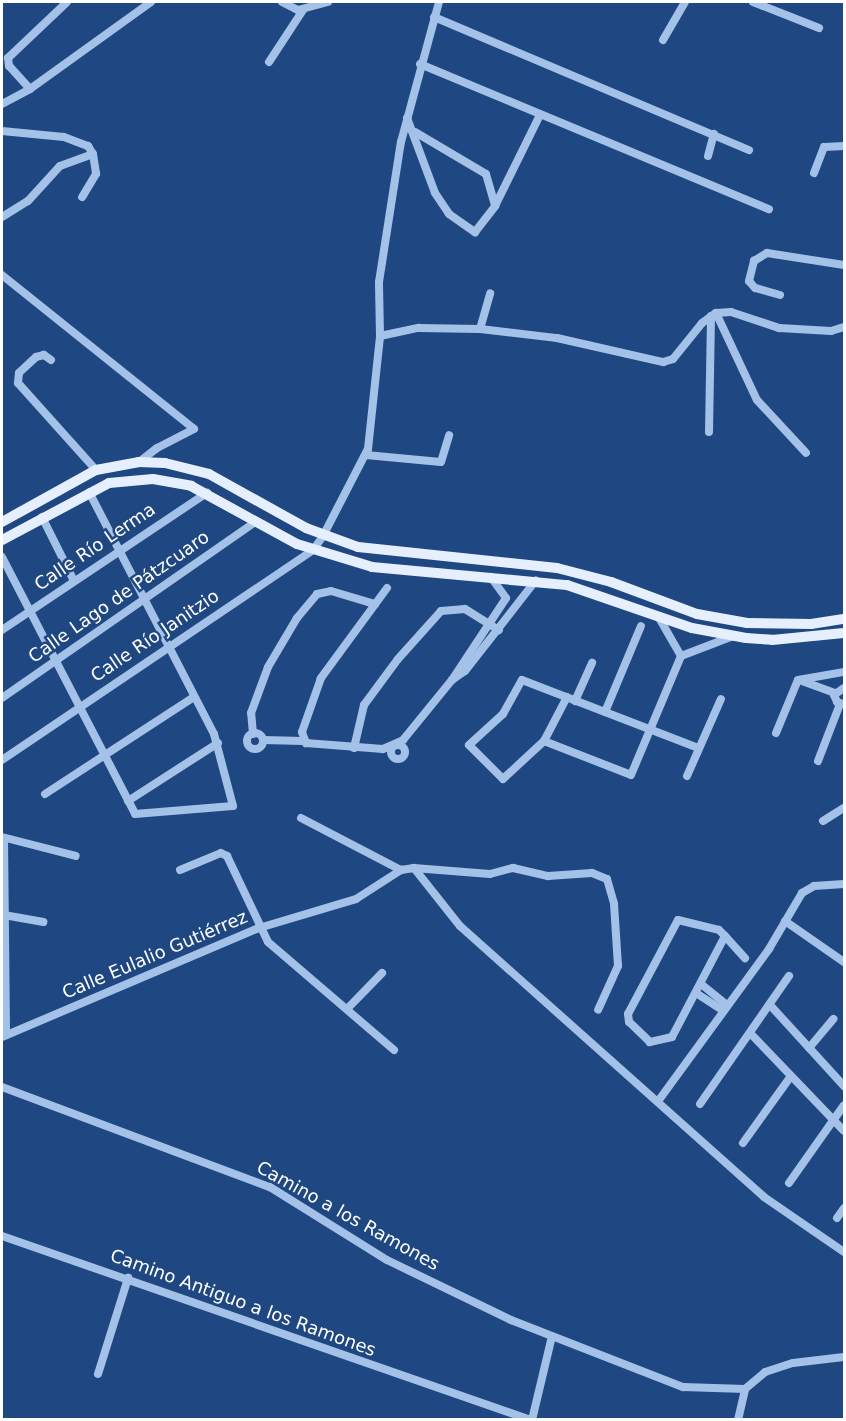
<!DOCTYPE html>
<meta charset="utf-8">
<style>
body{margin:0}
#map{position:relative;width:846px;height:1421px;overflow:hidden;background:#1f4781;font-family:"DejaVu Sans",sans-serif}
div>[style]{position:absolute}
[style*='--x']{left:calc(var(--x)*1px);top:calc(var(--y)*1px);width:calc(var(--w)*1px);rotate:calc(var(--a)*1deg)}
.minor>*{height:8px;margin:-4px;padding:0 4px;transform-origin:4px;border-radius:4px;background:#a4c1e8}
.minor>.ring{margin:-4px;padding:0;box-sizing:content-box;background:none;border:8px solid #a4c1e8;border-radius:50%}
.major>*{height:10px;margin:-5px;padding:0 5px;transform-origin:5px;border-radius:5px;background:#e6effe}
span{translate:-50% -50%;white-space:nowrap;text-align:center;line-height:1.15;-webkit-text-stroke:5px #1f4781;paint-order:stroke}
.street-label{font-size:18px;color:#fff}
.frame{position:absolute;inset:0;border:3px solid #fff;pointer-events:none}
</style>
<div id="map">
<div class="minor">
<i style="--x:282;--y:2;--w:18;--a:27"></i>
<i style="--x:298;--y:10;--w:31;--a:-15"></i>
<i style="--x:753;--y:2;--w:71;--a:21.5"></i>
<i style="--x:434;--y:17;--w:342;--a:22.9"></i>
<i style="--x:663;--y:40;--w:44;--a:-59.9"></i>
<i style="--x:269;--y:62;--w:62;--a:-56.8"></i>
<i style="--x:420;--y:64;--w:378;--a:22.6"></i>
<i style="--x:30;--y:89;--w:31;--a:-132"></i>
<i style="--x:9;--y:66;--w:8;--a:-97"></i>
<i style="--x:8;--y:58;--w:81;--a:-43.5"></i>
<i style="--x:2;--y:104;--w:32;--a:-28"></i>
<i style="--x:30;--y:89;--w:149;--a:-35.7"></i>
<i style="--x:407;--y:118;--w:80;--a:69.5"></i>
<i style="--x:435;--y:193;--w:25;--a:56"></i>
<i style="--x:449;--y:214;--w:32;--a:35"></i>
<i style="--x:475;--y:232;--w:33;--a:-52"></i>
<i style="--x:495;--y:206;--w:102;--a:-63.7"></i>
<i style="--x:2;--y:131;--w:62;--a:5.5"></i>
<i style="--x:64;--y:137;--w:26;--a:21"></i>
<i style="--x:88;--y:146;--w:9;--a:58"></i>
<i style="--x:93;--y:154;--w:20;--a:81"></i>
<i style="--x:96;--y:174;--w:27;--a:121"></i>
<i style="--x:415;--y:132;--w:82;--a:30.6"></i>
<i style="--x:486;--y:174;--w:33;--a:74"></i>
<i style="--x:708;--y:156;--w:23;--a:-75"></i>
<i style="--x:814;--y:173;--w:28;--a:-69"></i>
<i style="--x:824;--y:147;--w:20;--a:-3"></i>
<i style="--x:2;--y:217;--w:31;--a:-32"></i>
<i style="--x:28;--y:201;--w:47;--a:-47.6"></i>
<i style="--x:60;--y:166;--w:35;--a:-20"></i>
<i style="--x:2;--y:275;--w:246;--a:38.7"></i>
<i style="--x:194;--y:429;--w:42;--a:152.8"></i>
<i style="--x:157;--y:448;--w:23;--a:142"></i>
<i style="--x:780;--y:295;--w:26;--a:-164"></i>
<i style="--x:755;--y:288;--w:9;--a:-131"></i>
<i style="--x:749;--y:281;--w:21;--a:-76"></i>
<i style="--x:754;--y:261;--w:15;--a:-32"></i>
<i style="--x:767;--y:253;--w:78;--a:8.9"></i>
<i style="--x:716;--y:313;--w:96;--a:64.8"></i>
<i style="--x:757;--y:400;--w:72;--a:47.2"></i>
<i style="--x:480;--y:329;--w:37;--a:-74"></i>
<i style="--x:380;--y:336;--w:40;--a:-12"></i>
<i style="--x:419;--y:328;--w:61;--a:0.9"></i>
<i style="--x:480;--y:329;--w:78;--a:6.7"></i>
<i style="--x:557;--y:338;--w:109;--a:12.8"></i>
<i style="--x:663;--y:362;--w:10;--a:-17"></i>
<i style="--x:673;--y:359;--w:46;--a:-51.1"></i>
<i style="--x:702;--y:323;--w:17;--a:-36"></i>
<i style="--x:716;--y:313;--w:15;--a:-4"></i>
<i style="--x:731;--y:312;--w:51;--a:18.4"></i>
<i style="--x:779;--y:328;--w:52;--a:3.3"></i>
<i style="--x:831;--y:331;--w:14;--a:-17"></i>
<i style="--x:51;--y:360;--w:9;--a:-144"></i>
<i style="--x:44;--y:355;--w:8;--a:166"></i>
<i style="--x:36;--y:357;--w:23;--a:137"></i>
<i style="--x:19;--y:373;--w:10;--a:96"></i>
<i style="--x:18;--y:383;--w:117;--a:48.1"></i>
<i style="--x:709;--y:432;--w:116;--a:-89"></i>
<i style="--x:366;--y:455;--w:75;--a:5.3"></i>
<i style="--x:441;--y:462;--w:28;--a:-73"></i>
<i style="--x:42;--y:517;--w:69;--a:63.4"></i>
<i style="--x:2;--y:557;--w:289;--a:62.6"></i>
<i style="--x:135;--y:814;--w:98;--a:-4.7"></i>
<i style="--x:233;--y:806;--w:74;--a:-104.8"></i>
<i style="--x:214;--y:734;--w:272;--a:-117.3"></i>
<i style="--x:387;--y:588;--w:112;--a:126.3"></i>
<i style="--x:321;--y:678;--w:57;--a:109.4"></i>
<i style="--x:302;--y:732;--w:12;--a:70"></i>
<i style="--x:306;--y:743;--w:77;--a:4.5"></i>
<i style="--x:383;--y:749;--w:22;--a:-24"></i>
<i style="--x:403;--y:740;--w:77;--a:-50.8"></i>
<i style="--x:452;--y:680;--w:98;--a:-56.6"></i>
<i style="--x:506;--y:598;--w:26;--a:-126"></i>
<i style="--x:658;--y:616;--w:46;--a:60.1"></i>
<i style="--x:2;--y:630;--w:247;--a:-33.8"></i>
<i style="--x:452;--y:680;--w:16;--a:-35"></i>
<i style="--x:465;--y:671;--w:115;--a:-52"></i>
<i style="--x:798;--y:680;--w:47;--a:-9.9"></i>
<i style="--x:802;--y:681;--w:35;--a:20"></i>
<i style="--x:567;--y:697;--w:50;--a:117.6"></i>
<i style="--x:544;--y:741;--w:56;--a:137.2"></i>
<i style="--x:503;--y:779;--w:48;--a:-135"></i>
<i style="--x:469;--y:745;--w:46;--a:-42.4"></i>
<i style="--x:503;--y:714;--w:39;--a:-61"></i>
<i style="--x:522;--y:680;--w:189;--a:21.1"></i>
<i style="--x:2;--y:698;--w:308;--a:-34.8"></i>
<i style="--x:575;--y:701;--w:42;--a:-65.9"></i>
<i style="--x:844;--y:704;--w:7;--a:-164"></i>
<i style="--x:837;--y:702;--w:8;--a:-113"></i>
<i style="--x:834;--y:695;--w:12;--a:-35"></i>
<i style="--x:605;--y:712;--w:93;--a:-67.3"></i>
<i style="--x:776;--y:733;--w:57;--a:-67.5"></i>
<i class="ring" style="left:247px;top:733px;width:8px;height:8px"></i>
<i style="--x:253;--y:734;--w:21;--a:-95"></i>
<i style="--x:251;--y:713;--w:49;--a:-69.7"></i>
<i style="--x:268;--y:667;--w:57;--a:-59.4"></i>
<i style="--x:297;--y:618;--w:31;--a:-50"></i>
<i style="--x:317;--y:594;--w:14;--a:-12"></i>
<i style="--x:331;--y:591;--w:46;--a:16.5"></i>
<i style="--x:263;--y:740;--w:40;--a:1.4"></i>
<i style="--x:544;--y:741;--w:93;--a:21.3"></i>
<i style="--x:631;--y:775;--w:129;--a:-67.2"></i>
<i style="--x:681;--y:656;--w:56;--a:-21"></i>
<i class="ring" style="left:391px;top:745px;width:6px;height:6px"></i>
<i style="--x:354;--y:748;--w:44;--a:-76.9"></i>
<i style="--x:364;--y:705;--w:57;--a:-53.5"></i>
<i style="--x:398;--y:659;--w:64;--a:-48.1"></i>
<i style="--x:441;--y:611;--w:24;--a:-5"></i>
<i style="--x:465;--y:609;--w:40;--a:32"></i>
<i style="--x:2;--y:760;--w:375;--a:-34"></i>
<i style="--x:313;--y:550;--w:17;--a:-54"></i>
<i style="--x:323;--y:536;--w:98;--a:-62.7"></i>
<i style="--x:368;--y:449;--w:114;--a:-83.9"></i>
<i style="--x:380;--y:336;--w:54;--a:-91.1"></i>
<i style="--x:379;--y:282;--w:142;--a:-81.1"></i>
<i style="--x:401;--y:142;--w:145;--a:-74.8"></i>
<i style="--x:818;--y:761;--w:61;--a:-68.9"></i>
<i style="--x:687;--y:776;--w:84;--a:-66.2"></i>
<i style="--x:45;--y:794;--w:178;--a:-33.1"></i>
<i style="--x:128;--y:801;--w:107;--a:-32.8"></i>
<i style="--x:301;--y:818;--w:113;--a:27.5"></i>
<i style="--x:823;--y:821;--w:25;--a:-32"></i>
<i style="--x:2;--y:837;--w:76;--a:14.4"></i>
<i style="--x:4;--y:838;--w:197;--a:89.4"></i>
<i style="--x:414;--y:868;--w:74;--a:51.6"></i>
<i style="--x:460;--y:926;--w:407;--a:41.7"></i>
<i style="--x:764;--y:1197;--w:97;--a:34.5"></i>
<i style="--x:180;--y:870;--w:44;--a:-22.5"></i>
<i style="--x:221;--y:853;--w:7;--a:27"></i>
<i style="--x:227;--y:856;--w:95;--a:64.5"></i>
<i style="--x:268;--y:942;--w:166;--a:40.6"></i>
<i style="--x:4;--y:915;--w:40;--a:10"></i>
<i style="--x:785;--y:921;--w:72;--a:34.8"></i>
<i style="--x:725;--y:936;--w:114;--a:117.7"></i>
<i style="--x:672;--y:1037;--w:23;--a:167"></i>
<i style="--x:650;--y:1042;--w:29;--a:-136"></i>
<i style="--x:629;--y:1022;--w:8;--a:-97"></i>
<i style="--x:628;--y:1014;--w:106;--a:-62"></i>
<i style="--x:678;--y:920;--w:42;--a:13.7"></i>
<i style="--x:719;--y:930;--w:8;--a:45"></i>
<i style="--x:725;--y:936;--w:30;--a:48"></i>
<i style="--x:701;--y:984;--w:32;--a:39"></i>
<i style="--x:696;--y:993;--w:31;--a:33"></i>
<i style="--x:770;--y:1005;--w:110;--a:47.6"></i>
<i style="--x:348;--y:1008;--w:49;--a:-45.8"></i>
<i style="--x:751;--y:1034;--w:134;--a:46.2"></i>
<i style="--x:2;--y:1037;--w:279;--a:-23"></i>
<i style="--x:259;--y:928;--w:101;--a:-16.6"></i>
<i style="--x:356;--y:899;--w:54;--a:-32.8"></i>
<i style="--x:401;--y:870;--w:13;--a:-9"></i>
<i style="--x:414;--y:868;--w:76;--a:4.5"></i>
<i style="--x:490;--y:874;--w:24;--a:-15"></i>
<i style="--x:513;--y:868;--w:36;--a:13"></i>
<i style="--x:548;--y:876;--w:44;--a:-3.9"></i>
<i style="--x:592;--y:873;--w:16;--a:22"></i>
<i style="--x:607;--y:879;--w:26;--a:74"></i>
<i style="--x:614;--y:904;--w:62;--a:86.3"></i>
<i style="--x:618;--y:966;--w:48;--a:114.4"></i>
<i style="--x:809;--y:1048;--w:38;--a:-50"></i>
<i style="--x:2;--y:1087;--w:286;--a:20.5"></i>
<i style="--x:270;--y:1187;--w:138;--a:32"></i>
<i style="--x:387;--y:1260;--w:138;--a:25.8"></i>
<i style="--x:511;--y:1320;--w:185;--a:21.3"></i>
<i style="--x:683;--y:1387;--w:62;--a:1.8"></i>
<i style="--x:659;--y:1100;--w:187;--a:-53.9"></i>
<i style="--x:769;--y:949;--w:65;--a:-59.5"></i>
<i style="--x:802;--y:893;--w:14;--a:-30"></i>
<i style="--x:814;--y:886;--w:30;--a:-4"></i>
<i style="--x:700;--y:1104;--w:156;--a:-55.2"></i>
<i style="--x:743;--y:1143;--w:82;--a:-54.4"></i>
<i style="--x:789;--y:1183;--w:95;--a:-54.8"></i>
<i style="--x:837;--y:1218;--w:12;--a:-55"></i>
<i style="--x:2;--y:1236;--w:560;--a:19.18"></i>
<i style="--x:98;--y:1374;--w:101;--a:-72.6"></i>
<i style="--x:532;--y:1420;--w:86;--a:-76.6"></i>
<i style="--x:738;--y:1420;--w:32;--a:-77"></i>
<i style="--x:745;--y:1389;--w:26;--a:-40"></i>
<i style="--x:765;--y:1372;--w:29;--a:-18"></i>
<i style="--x:793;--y:1363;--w:51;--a:-6.7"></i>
</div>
<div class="major">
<i style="--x:2;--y:522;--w:107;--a:-29"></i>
<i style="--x:96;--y:470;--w:44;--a:-10.5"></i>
<i style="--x:139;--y:462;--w:26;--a:2"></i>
<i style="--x:165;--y:463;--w:45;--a:14"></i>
<i style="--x:209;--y:474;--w:111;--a:29.1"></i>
<i style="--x:306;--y:528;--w:55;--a:20.1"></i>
<i style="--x:358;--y:547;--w:200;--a:6"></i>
<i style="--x:557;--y:568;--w:56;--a:14.5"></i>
<i style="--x:611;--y:582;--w:92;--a:20.4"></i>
<i style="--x:697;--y:614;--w:51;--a:10.2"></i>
<i style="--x:747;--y:623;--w:64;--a:0.9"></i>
<i style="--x:811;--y:624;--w:33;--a:-9"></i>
<i style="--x:2;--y:540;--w:121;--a:-28"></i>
<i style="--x:109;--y:483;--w:44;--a:-5.2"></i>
<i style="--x:153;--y:479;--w:39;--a:10"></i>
<i style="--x:191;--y:486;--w:121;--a:28.7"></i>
<i style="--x:297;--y:544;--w:78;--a:17"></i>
<i style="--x:372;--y:567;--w:196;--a:5.3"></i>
<i style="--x:567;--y:585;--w:132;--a:19"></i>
<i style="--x:692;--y:628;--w:55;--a:10.5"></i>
<i style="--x:746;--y:638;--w:26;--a:4"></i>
<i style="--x:772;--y:640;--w:72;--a:-5.6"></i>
</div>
<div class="street-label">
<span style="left:95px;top:547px;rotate:-34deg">Calle Río Lerma</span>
<span style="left:119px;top:597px;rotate:-35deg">Calle Lago de Pátzcuaro</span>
<span style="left:155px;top:636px;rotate:-34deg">Calle Río Janitzio</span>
<span style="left:155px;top:955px;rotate:-23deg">Calle Eulalio Gutiérrez</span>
<span style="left:348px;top:1216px;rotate:29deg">Camino a los Ramones</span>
<span style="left:243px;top:1303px;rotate:20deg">Camino Antiguo a los Ramones</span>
</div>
<div class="frame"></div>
</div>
